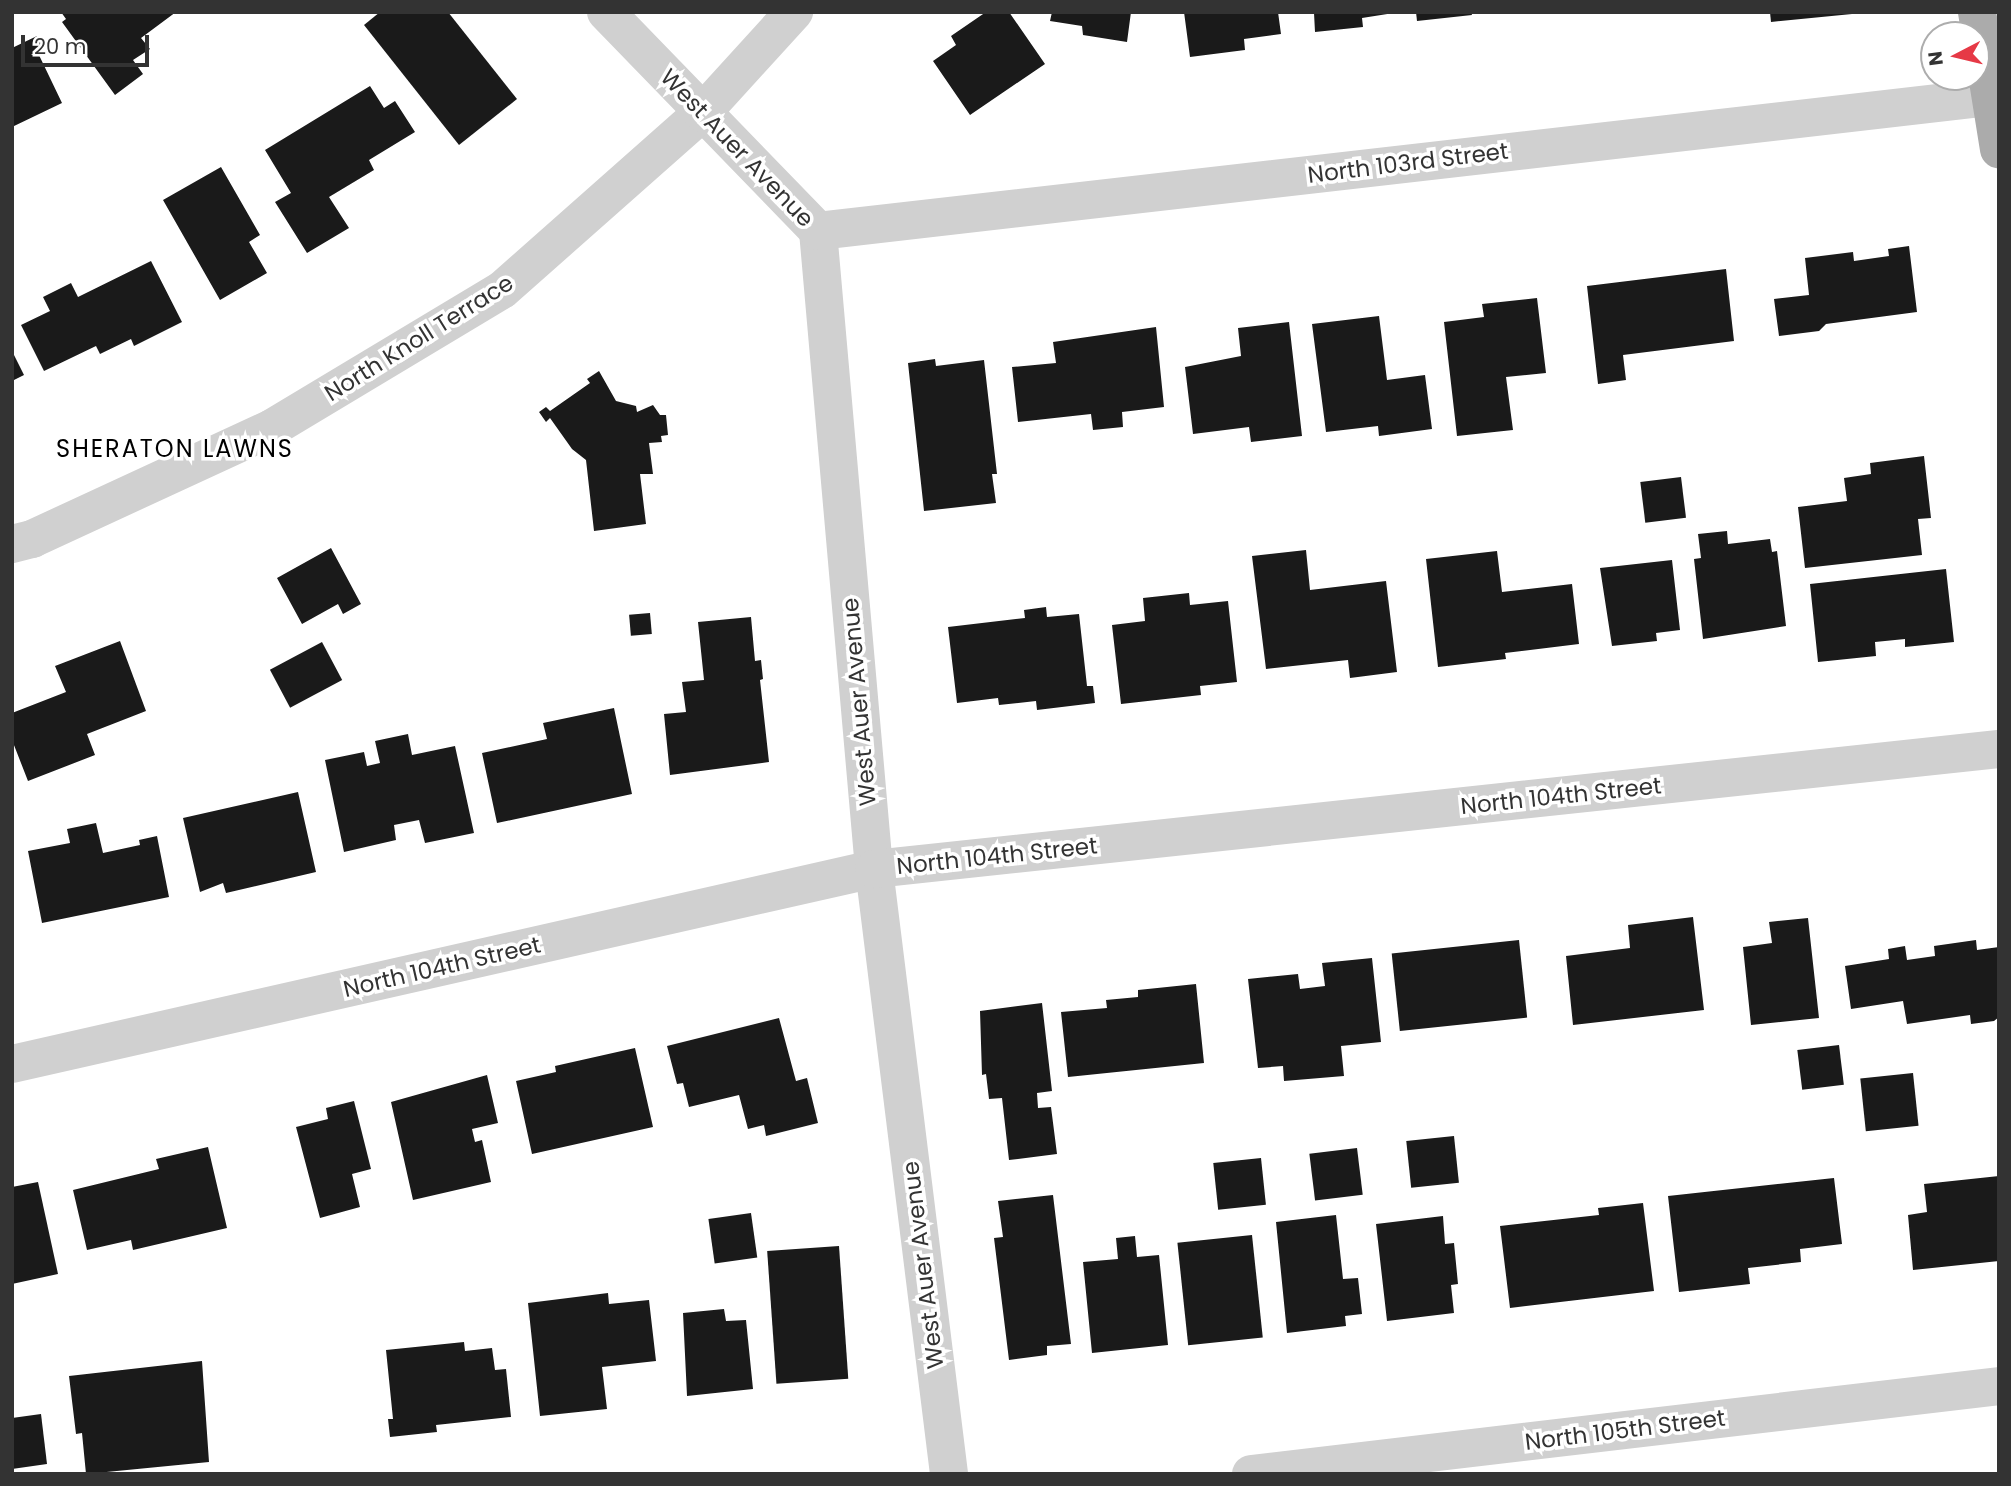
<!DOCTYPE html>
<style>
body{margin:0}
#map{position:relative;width:2011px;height:1486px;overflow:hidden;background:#fff;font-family:Poppins,sans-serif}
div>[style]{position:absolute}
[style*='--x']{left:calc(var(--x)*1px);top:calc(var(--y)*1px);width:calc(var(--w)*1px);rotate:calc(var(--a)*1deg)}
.building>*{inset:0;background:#1a1a1a;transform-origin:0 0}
.minor>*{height:38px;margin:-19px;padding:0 19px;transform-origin:19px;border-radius:19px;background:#d0d0d0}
.major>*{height:38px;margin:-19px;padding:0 19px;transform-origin:19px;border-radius:19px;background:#ababab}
span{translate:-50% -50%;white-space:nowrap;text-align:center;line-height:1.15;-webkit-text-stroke:7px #fff;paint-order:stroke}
.street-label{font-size:23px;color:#333}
.neighbourhood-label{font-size:24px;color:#000;letter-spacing:2px}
.frame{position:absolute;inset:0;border:14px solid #333;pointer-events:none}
.north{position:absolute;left:1920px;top:21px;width:70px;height:70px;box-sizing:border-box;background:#fff;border:2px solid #adadad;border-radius:50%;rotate:263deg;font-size:19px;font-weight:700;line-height:28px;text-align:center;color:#333}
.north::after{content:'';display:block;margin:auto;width:24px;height:32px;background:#e63946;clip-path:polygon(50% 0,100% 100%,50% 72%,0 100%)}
.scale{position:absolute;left:21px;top:35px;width:128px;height:32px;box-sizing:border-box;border:4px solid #333;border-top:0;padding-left:9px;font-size:21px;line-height:24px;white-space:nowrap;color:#333;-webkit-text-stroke:5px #fff;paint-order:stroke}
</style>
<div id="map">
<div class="building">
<i style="clip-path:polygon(61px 12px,176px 12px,141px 38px,150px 49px,133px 60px,143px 74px,115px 95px,62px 22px,66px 19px)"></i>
<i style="clip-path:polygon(380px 12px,448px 12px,517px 99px,459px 145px,364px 25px)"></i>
<i style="clip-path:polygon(986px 12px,1009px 12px,1045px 64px,970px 115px,933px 61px,956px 45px,951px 36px)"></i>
<i style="clip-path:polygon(1052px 12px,1131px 12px,1127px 42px,1083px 35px,1082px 26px,1050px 21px)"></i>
<i style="clip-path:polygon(1184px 12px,1278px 12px,1281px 34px,1244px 39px,1245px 50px,1190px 57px)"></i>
<i style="clip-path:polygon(1400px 12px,1362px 18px,1363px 27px,1315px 32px,1314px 13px)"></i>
<i style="clip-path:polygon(1416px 12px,1471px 12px,1472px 15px,1417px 21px)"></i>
<i style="clip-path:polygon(1770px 12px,1852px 12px,1852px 14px,1771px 22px)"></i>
<i style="clip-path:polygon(37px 36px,44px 50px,38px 53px,62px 103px,12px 127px,12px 48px)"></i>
<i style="clip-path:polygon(370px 86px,384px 108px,395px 101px,415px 132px,369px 160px,374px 170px,329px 197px,349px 228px,307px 253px,275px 202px,291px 193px,265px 150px)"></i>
<i style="clip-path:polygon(221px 167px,260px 235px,249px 242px,267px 273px,220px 300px,163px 200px)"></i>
<i style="clip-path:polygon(1909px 246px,1917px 312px,1826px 324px,1819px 331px,1779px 336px,1774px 299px,1809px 295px,1805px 258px,1853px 252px,1854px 261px,1889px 256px,1888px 249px)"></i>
<i style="clip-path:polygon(151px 261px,182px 322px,134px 346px,131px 339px,100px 354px,96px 346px,44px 371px,21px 325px,50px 311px,43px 297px,71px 283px,78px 297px)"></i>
<i style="clip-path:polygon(1726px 269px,1734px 341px,1623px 355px,1626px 380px,1598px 384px,1587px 286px)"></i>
<i style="clip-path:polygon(1537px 298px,1546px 373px,1506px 377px,1513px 430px,1457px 436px,1444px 322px,1484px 317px,1482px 304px)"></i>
<i style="clip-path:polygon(1379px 316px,1387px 380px,1425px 375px,1432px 429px,1379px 436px,1378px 426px,1326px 432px,1312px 324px)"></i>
<i style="clip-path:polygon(1289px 322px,1302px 436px,1251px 442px,1249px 427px,1193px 434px,1185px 367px,1241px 356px,1238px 328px)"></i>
<i style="clip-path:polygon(1156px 327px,1164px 407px,1122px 412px,1123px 427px,1093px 430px,1091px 414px,1018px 422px,1012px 367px,1056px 363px,1053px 342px)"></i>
<i style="clip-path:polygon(12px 351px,24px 375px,12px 381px)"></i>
<i style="clip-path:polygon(935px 359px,936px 366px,984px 360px,997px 474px,992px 474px,996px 503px,924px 511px,908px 363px)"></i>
<i style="clip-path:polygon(599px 371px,616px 401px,636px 406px,637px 412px,653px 405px,660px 415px,666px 415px,668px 435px,661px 436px,662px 442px,649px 443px,653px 474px,640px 474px,646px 524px,594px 531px,586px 460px,572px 449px,550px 418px,546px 422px,539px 412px,546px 407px,550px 411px,590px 383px,587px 379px)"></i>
<i style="clip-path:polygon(1924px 456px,1931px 518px,1918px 519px,1922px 555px,1805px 568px,1798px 507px,1847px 501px,1844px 478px,1871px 474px,1870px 463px)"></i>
<i style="left:1681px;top:477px;width:41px;height:41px;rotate:83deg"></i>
<i style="clip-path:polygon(1727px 531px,1728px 544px,1770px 539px,1772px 552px,1777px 551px,1786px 626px,1703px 639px,1694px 559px,1701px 558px,1698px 534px)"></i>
<i style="clip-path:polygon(331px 548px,361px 604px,343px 614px,338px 604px,302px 624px,277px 578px)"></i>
<i style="clip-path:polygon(1306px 550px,1310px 590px,1386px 581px,1397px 672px,1350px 678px,1348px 660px,1266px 669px,1252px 556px)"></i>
<i style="clip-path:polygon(1497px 551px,1502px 592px,1572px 584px,1579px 644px,1505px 653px,1506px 659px,1438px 667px,1426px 559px)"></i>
<i style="clip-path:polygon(1672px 560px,1680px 630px,1656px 633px,1657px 641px,1612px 646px,1600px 568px)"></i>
<i style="clip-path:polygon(1946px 569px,1954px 642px,1905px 647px,1905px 639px,1875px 642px,1876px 656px,1818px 662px,1810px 584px)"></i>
<i style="clip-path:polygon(1189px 593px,1190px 605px,1228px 601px,1237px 682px,1200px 686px,1201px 695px,1121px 704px,1112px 625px,1145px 621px,1143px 598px)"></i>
<i style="clip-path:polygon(1046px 607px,1047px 617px,1079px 614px,1087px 686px,1093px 686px,1095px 703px,1037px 710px,1036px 701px,999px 705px,998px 698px,957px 703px,948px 627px,1025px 618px,1024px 610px)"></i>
<i style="left:650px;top:613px;width:21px;height:21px;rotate:85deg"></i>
<i style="clip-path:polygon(751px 617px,755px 661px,761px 660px,763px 679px,760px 680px,769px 762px,670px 775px,664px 714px,686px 712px,682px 682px,704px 680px,698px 622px)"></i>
<i style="clip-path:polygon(120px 641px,146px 711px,87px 734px,95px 755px,28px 781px,12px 740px,12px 713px,66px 692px,55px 666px)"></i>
<i style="left:322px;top:642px;width:43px;height:59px;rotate:62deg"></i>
<i style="clip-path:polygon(614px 708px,632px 794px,497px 823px,482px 753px,547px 739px,543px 723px)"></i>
<i style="clip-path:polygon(408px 734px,412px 755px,455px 746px,474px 833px,425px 843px,419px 820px,394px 825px,396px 840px,344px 852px,325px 760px,364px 752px,367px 766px,380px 763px,375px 741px)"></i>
<i style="clip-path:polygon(298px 792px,316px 872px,226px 893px,223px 883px,200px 892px,183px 818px)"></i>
<i style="clip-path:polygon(96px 823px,103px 853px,140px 845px,139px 840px,157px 836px,169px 897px,42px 923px,28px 851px,70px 843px,67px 829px)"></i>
<i style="clip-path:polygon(1693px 917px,1704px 1010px,1573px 1025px,1566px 956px,1630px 948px,1628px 925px)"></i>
<i style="clip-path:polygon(1808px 918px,1819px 1018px,1751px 1025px,1743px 947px,1772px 943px,1769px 922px)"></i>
<i style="left:1519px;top:940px;width:78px;height:128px;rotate:84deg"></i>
<i style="clip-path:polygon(1976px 940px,1977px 950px,1999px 947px,1999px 1017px,1994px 1021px,1971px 1024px,1970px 1015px,1907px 1024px,1903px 1001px,1851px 1009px,1845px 966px,1889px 959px,1888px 949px,1905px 946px,1907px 960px,1935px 956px,1934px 946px)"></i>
<i style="clip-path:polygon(1372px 958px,1381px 1042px,1341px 1046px,1344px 1076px,1284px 1081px,1283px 1066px,1258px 1068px,1248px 979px,1298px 974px,1300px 989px,1325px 986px,1322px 963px)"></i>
<i style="clip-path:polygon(1196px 984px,1204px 1063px,1068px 1077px,1061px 1012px,1107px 1008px,1106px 1000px,1138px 997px,1138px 990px)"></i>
<i style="clip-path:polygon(1042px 1003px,1052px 1091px,1037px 1093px,1038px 1108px,1051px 1107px,1057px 1154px,1009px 1160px,1002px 1098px,989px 1099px,986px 1074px,982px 1075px,980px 1011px)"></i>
<i style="clip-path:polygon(779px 1018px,796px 1081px,807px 1078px,818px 1123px,766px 1136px,764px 1125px,748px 1129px,739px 1095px,689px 1107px,683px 1083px,677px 1084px,667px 1046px)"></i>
<i style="left:1839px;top:1045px;width:40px;height:42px;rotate:83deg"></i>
<i style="clip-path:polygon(635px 1048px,653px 1127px,532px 1154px,516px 1081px,556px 1072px,555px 1066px)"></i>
<i style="left:1913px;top:1073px;width:53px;height:53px;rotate:84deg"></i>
<i style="clip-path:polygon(487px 1075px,498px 1123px,472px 1129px,475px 1142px,482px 1140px,491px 1182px,413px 1200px,391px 1102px)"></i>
<i style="clip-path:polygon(354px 1101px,371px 1169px,352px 1174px,360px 1207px,320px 1218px,296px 1127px,328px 1119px,326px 1108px)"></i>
<i style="left:1454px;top:1136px;width:47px;height:48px;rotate:84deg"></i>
<i style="clip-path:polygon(208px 1147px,227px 1228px,133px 1250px,131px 1240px,87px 1250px,73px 1190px,159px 1169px,156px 1159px)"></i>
<i style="left:1357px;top:1148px;width:47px;height:48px;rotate:83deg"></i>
<i style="left:1261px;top:1158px;width:47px;height:48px;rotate:84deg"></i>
<i style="clip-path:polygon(1999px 1176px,1999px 1261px,1913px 1270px,1908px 1215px,1927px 1212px,1924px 1184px)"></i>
<i style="clip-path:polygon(1834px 1178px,1842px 1244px,1800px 1249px,1801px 1262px,1748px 1268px,1750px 1284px,1679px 1292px,1668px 1196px)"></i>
<i style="clip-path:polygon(38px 1182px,58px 1274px,12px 1284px,12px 1187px)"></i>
<i style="clip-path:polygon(1053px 1195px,1071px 1344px,1047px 1346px,1047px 1355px,1009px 1360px,994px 1238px,1003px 1237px,998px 1201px)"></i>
<i style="clip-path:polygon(1643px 1203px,1654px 1291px,1510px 1308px,1500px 1226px,1599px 1215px,1598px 1208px)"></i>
<i style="left:751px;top:1213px;width:45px;height:43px;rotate:82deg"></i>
<i style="clip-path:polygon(1336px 1215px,1343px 1279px,1358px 1278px,1362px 1314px,1345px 1316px,1346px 1326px,1287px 1333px,1276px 1222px)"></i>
<i style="clip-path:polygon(1443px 1216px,1445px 1244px,1454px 1243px,1458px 1284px,1451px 1285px,1454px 1313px,1387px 1321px,1376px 1224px)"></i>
<i style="left:1252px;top:1235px;width:103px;height:75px;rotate:84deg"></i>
<i style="clip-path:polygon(1135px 1236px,1137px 1257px,1159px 1255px,1168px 1345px,1092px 1353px,1083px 1262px,1118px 1259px,1116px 1238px)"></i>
<i style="left:839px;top:1246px;width:133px;height:72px;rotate:86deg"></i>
<i style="clip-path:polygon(608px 1293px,609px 1304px,649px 1300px,656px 1361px,602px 1367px,607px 1409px,540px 1416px,528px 1303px)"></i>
<i style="clip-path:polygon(724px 1309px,726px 1321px,746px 1320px,753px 1389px,687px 1396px,683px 1313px)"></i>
<i style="clip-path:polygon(464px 1342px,465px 1351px,492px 1348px,495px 1370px,506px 1369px,511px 1417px,436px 1425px,437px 1432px,390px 1437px,388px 1419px,393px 1419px,386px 1350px)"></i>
<i style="clip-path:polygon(202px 1361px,209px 1462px,86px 1474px,82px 1433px,76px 1434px,69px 1376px)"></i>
<i style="clip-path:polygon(41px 1414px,47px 1464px,12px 1469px,12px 1418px)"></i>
</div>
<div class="minor">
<i style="--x:606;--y:12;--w:305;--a:45.9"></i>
<i style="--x:818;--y:231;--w:640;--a:84.98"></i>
<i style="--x:874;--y:869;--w:610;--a:82.93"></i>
<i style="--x:818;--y:231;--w:1189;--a:-6.52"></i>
<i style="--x:12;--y:544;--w:21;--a:-14"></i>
<i style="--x:32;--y:539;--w:264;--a:-24.8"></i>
<i style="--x:272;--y:428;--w:268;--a:-31"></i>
<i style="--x:502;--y:290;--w:267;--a:-41.5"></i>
<i style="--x:702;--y:113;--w:137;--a:-47.7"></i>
<i style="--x:12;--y:1064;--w:884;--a:-12.75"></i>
<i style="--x:874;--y:869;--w:1131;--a:-6.09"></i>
<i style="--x:1251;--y:1474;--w:753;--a:-6.71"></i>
</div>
<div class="major">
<i style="--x:1977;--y:12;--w:139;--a:80.9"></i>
</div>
<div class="street-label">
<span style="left:737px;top:148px;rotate:46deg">West Auer Avenue</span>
<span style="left:1408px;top:163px;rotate:-7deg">North 103rd Street</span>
<span style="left:419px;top:338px;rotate:-32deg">North Knoll Terrace</span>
<span style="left:859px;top:702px;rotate:-95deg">West Auer Avenue</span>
<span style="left:1561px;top:796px;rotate:-6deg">North 104th Street</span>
<span style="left:997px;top:856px;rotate:-6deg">North 104th Street</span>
<span style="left:442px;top:967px;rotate:-13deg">North 104th Street</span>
<span style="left:923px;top:1265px;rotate:-97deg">West Auer Avenue</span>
<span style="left:1625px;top:1430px;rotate:-7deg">North 105th Street</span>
</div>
<div class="neighbourhood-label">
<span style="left:175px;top:449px">SHERATON LAWNS</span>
</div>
<div class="frame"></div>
<div class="north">N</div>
<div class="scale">20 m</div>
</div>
